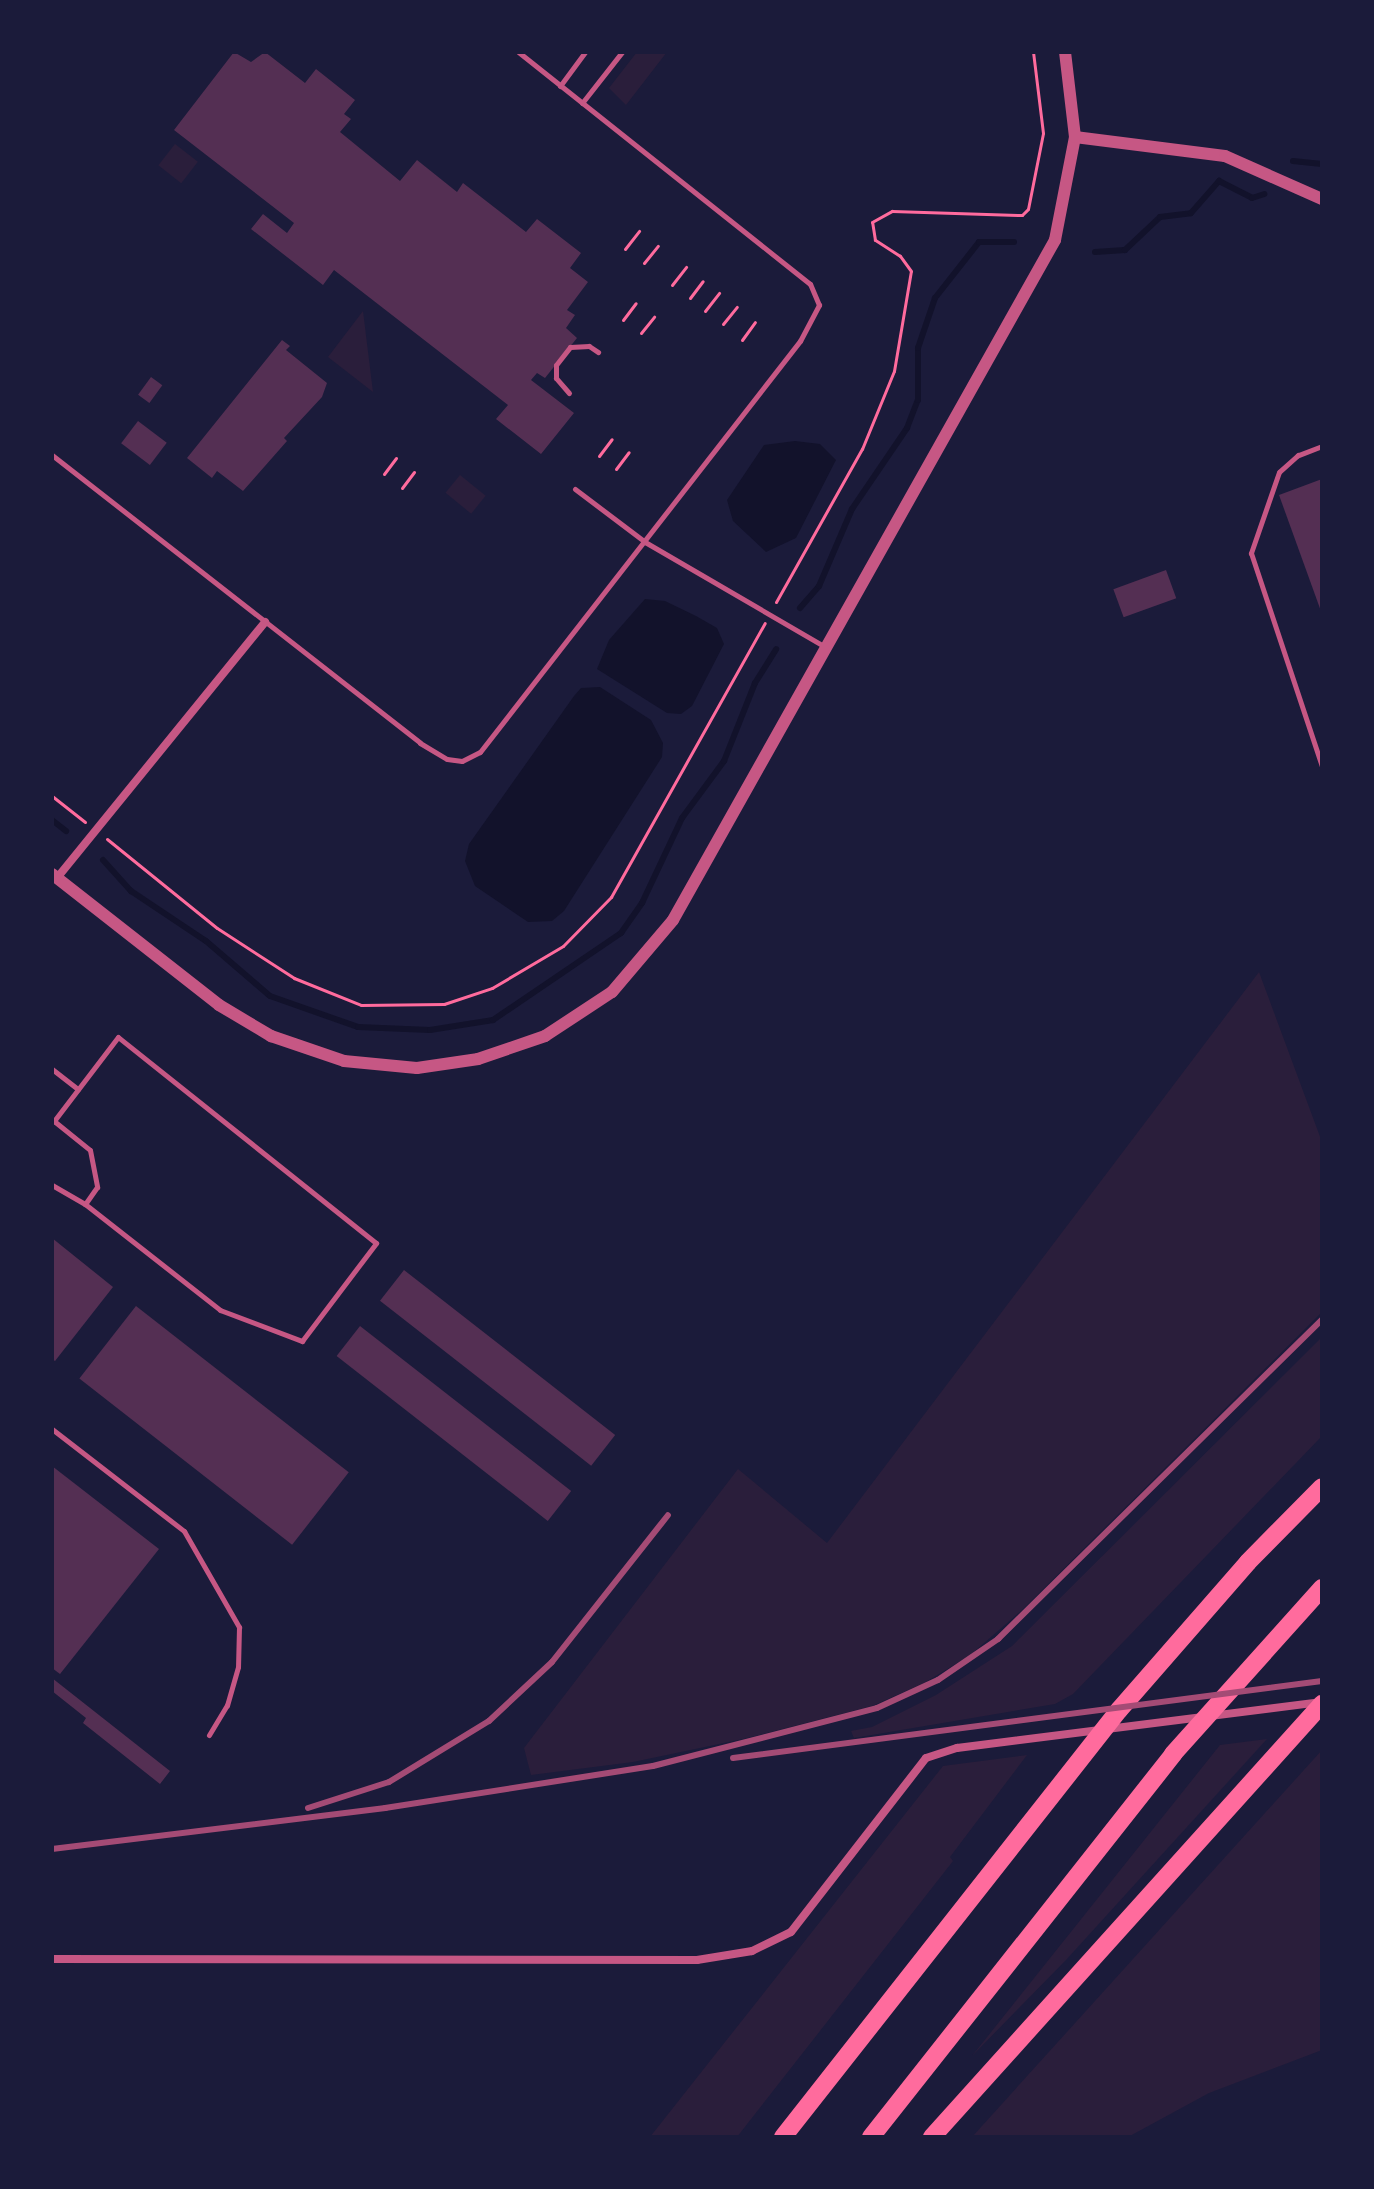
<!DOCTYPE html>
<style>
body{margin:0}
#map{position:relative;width:1374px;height:2189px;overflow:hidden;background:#1b1b3a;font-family:Quicksand,sans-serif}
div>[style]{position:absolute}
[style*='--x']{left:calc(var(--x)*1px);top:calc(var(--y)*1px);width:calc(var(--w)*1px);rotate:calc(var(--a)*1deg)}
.green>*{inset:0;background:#2a1e3b;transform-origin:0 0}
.water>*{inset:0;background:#12122b}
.stream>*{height:6px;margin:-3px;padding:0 3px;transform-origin:3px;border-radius:3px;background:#12122b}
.building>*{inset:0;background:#542f53;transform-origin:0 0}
.path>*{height:3px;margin:-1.5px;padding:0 1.5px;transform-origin:1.5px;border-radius:1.5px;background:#ff6b9d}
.service>*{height:5px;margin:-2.5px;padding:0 2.5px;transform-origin:2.5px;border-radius:2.5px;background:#c65784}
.minor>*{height:8px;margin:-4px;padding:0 4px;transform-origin:4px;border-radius:4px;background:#c65784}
.tertiary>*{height:12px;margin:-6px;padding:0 6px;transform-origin:6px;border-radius:6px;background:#c65784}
.motorway>*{height:18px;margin:-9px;padding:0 9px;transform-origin:9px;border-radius:9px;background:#ff6b9d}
.rail>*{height:6px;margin:-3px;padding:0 3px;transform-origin:3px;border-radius:3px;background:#a44b75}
span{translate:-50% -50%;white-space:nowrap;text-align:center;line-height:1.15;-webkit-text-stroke:6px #1b1b3a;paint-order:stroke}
.frame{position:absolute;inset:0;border:54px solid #1b1b3a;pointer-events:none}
</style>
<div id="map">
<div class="green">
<i style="clip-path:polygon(637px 52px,667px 52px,626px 105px,609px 88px)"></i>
<i style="left:175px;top:144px;width:29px;height:27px;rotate:38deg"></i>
<i style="clip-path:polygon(363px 311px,373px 392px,328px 357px)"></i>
<i style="left:460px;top:475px;width:33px;height:23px;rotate:39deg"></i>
<i style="clip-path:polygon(1259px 972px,1322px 1142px,1322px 1312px,1021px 1611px,969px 1656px,924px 1683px,872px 1706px,743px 1739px,633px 1762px,531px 1775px,524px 1748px,738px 1469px,827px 1543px)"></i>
<i style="clip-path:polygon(1322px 1337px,1322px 1436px,1073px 1694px,1055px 1704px,854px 1738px,851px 1731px,872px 1727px,936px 1695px,1012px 1646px)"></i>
<i style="clip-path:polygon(1267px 1739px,1066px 1960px,972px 2056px,1220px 1745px)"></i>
<i style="clip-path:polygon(1322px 1750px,1322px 2050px,1209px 2093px,1128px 2137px,972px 2137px)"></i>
<i style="clip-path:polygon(1027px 1755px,950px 1857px,953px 1861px,737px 2137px,650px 2137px,943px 1766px)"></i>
</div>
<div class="water">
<i style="clip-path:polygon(795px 441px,820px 444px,836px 460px,796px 538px,766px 552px,733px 521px,727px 500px,764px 445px)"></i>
<i style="clip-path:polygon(645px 599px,665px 601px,696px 616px,717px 628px,724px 644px,692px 706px,681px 714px,667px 713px,597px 669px,609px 640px)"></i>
<i style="clip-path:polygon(600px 687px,651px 720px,663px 743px,662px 757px,564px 911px,552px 921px,528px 922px,475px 886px,465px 861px,469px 844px,574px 696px,581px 688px)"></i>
</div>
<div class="stream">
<i style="--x:1293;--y:161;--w:29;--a:6"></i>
<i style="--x:1095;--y:252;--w:30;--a:-4"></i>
<i style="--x:1125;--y:250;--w:48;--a:-43.3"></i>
<i style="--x:1160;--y:217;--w:31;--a:-7"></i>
<i style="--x:1191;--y:213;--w:43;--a:-48.8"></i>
<i style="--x:1219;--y:181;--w:37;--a:27"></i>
<i style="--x:1252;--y:198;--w:13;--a:-18"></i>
<i style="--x:800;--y:608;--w:29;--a:-49"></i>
<i style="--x:819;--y:586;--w:84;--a:-66.8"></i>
<i style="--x:852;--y:509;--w:98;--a:-55.8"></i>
<i style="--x:907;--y:428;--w:30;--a:-69"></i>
<i style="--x:918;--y:400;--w:52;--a:-90"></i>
<i style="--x:918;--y:348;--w:53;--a:-71.2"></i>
<i style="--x:935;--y:298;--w:71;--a:-51.8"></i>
<i style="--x:979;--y:242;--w:35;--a:0"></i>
<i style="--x:52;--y:820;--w:18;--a:38"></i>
<i style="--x:103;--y:860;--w:42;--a:47.9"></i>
<i style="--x:131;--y:891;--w:90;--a:33.7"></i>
<i style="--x:206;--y:941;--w:84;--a:40.7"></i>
<i style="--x:270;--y:996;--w:93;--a:19.4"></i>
<i style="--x:358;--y:1027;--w:72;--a:2.4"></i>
<i style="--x:430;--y:1030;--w:64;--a:-9"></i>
<i style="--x:493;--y:1020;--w:155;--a:-34.2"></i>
<i style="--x:621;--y:933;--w:37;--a:-55"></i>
<i style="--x:642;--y:903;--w:94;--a:-64.8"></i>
<i style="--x:682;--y:818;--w:71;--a:-53.6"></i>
<i style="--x:724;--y:761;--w:84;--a:-68.3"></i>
<i style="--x:755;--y:683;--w:40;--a:-58"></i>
</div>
<div class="building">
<i style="clip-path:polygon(234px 52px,251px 62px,265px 52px,305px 83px,316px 69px,355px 100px,344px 114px,351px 119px,340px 132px,400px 181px,417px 160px,457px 192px,463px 183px,526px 232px,537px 219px,581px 253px,570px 268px,588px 282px,567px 310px,575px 315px,566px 328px,577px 338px,545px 378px,537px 373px,531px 380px,574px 413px,541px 454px,496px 419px,508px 405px,334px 270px,323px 285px,251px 229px,263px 214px,287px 233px,294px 223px,174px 130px)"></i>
<i style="clip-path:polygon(282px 340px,290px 346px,286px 350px,327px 383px,322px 397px,284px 438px,287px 441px,243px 491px,217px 471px,212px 478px,187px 458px)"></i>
<i style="left:151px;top:377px;width:14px;height:22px;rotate:36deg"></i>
<i style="left:138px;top:421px;width:36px;height:28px;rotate:37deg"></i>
<i style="clip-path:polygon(1322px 479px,1322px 614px,1279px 495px)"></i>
<i style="left:1166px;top:570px;width:30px;height:56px;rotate:70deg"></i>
<i style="clip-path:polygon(52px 1238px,113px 1287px,55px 1361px,52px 1359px)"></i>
<i style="left:404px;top:1270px;width:268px;height:39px;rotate:38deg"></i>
<i style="left:136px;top:1306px;width:270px;height:92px;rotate:38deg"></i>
<i style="left:360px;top:1326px;width:268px;height:38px;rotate:38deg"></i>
<i style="clip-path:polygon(52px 1466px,159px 1549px,60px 1674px,52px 1668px)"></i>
<i style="clip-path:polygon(52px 1678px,170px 1771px,160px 1784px,83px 1723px,86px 1718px,52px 1691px)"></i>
</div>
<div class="path">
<i style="--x:625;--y:249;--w:23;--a:-52"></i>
<i style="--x:644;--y:263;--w:22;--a:-51"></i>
<i style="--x:672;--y:285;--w:23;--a:-52"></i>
<i style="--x:690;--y:298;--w:21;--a:-53"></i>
<i style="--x:705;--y:311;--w:23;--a:-52"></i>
<i style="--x:623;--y:320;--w:21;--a:-53"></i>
<i style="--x:723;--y:324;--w:22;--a:-51"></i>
<i style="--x:641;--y:333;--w:21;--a:-51"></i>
<i style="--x:742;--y:340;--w:22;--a:-54"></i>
<i style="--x:599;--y:456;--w:21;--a:-53"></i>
<i style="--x:616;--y:469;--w:21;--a:-53"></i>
<i style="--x:384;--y:474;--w:20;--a:-53"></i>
<i style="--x:402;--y:488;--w:20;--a:-53"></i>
<i style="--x:776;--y:602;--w:176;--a:-60.7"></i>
<i style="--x:862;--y:449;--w:84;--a:-67.7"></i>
<i style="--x:894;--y:371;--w:101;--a:-80.4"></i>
<i style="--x:911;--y:271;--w:19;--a:-126"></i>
<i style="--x:900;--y:256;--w:30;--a:-147"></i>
<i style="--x:875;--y:240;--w:18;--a:-99"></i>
<i style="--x:872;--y:222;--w:23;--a:-29"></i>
<i style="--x:892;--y:211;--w:130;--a:1.8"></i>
<i style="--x:1022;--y:215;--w:8;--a:-45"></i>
<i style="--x:1028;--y:209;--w:77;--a:-78.8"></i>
<i style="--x:1043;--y:133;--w:82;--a:-97"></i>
<i style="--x:52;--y:796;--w:42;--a:38.2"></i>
<i style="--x:107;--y:839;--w:141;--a:39"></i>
<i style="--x:217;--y:928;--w:92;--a:33"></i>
<i style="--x:294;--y:978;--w:72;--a:21.9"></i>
<i style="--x:361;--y:1005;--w:83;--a:-0.7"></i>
<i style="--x:444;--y:1004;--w:51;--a:-18.4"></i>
<i style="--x:492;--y:988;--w:82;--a:-30.6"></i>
<i style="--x:563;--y:946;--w:69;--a:-45.6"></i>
<i style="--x:611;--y:897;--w:314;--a:-60.7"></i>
</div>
<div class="service">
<i style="--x:560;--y:86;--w:42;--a:-53.7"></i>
<i style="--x:582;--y:103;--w:65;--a:-51.9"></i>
<i style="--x:569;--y:393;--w:20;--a:-131"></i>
<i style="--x:556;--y:378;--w:13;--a:-90"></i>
<i style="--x:556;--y:365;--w:23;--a:-52"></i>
<i style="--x:570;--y:347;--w:19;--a:-3"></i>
<i style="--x:589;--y:346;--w:11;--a:34"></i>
<i style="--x:1322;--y:446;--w:26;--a:159"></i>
<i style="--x:1298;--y:455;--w:25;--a:138"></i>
<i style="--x:1279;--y:472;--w:86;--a:109.1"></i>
<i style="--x:1251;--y:553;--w:225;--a:71.6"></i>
<i style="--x:52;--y:455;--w:467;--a:38"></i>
<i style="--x:420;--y:743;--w:31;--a:31"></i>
<i style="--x:447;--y:759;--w:15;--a:8"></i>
<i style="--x:462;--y:761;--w:20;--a:-27"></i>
<i style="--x:480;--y:752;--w:521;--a:-52.1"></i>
<i style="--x:800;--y:341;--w:41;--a:-62.2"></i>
<i style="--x:819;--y:305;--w:23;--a:-113"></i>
<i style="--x:810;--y:284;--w:373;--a:-141.5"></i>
<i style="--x:575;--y:489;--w:88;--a:37.1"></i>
<i style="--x:645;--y:542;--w:207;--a:30.2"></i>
<i style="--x:52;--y:1069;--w:33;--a:38"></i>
<i style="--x:52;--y:1185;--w:38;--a:30"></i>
<i style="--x:85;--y:1204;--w:172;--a:38.1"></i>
<i style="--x:220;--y:1310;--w:88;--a:20.7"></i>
<i style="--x:302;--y:1341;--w:123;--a:-52.9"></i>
<i style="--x:376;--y:1243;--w:330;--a:-141.4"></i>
<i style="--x:118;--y:1037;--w:106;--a:127.3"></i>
<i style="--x:54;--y:1121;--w:46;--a:38.9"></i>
<i style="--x:90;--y:1150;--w:38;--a:79"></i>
<i style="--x:97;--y:1187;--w:21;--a:125"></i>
<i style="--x:52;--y:1429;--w:167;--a:37.7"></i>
<i style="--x:184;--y:1531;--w:111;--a:60.2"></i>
<i style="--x:239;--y:1627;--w:40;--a:91.4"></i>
<i style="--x:238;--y:1667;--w:40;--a:106"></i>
<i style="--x:227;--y:1705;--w:35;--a:121"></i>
</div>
<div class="minor">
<i style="--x:57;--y:878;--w:330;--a:-50.9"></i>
<i style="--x:52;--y:1959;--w:645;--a:0.09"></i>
<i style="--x:697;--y:1960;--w:56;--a:-9.3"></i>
<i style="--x:752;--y:1951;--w:43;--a:-26"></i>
<i style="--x:791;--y:1932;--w:220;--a:-52.2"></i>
<i style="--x:926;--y:1758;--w:33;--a:-18"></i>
<i style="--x:957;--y:1748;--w:366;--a:-7.2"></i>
</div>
<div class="tertiary">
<i style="--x:1075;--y:137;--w:151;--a:7.2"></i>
<i style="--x:1225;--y:156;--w:106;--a:23.9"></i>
<i style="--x:52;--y:874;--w:212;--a:38.1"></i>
<i style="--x:219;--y:1005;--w:61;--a:30.8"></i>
<i style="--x:271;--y:1036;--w:77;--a:18.9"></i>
<i style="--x:344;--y:1061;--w:73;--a:5.5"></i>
<i style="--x:417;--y:1068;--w:62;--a:-8.4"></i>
<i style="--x:478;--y:1059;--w:71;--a:-18.9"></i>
<i style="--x:545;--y:1036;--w:80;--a:-33.3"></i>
<i style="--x:612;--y:992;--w:94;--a:-49.7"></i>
<i style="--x:673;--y:920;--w:780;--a:-60.67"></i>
<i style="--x:1055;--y:240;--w:105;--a:-79"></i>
<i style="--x:1075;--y:137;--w:86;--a:-96.7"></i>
</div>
<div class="motorway">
<i style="--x:783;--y:2137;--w:543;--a:-51.8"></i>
<i style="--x:1119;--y:1710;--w:196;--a:-48.9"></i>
<i style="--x:1248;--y:1562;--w:105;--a:-45.4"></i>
<i style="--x:871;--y:2137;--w:488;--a:-51.7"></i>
<i style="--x:1173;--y:1754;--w:223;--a:-48.1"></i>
<i style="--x:932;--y:2137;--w:583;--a:-47.99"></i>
</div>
<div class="rail">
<i style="--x:733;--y:1758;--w:594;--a:-7.45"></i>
<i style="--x:308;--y:1808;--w:85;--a:-17.8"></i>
<i style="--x:389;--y:1782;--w:117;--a:-31.4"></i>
<i style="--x:489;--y:1721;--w:86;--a:-43.1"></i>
<i style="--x:552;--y:1662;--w:187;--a:-51.7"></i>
<i style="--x:52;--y:1849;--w:336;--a:-7"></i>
<i style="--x:385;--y:1808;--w:271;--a:-8.9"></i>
<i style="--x:653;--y:1766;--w:231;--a:-14.5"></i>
<i style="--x:877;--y:1708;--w:67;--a:-24.7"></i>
<i style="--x:938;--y:1680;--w:73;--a:-34.3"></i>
<i style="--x:998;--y:1639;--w:455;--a:-44.6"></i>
</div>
<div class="frame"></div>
</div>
